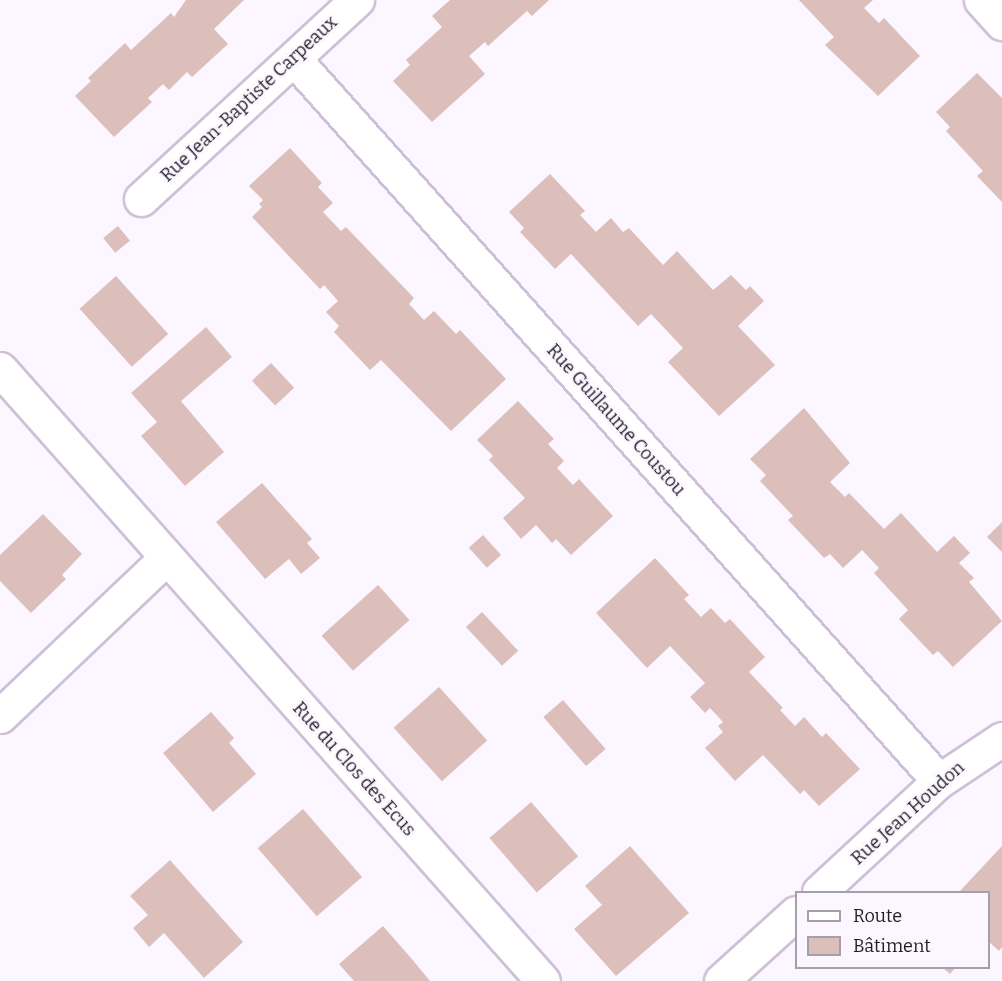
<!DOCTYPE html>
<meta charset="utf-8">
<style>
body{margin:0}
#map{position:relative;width:1002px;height:981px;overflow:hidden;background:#fbf6ff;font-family:Bitter,serif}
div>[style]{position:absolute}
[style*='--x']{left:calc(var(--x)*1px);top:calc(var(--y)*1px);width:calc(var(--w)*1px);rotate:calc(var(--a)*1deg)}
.building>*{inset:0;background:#dcbfba;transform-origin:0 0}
.roads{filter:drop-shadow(2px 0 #cec0d6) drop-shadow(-2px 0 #cec0d6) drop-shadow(0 2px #cec0d6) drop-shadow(0 -2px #cec0d6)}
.minor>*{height:33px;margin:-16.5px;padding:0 16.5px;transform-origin:16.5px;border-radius:16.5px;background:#fff}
span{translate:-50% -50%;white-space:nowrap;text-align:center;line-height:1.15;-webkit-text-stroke:4.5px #fbf6ff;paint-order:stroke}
.street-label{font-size:18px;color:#221d25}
.legend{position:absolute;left:795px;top:891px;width:195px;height:78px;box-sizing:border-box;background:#fbf6ff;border:2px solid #a49fa8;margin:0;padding:8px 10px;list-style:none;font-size:18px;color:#221d25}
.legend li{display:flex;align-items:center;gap:12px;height:30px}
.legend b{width:30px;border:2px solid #a49fa8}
</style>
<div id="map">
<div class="building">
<i style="clip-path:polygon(186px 0,244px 0,214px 29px,228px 44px,192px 77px,187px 72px,169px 90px,163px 84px,148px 98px,152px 102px,114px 137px,75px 96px,91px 81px,88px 78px,125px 43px,131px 50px,171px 13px,174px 17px)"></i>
<i style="clip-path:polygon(450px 0,549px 0,532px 16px,527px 11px,488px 46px,485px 42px,469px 56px,485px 74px,432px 122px,393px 81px,410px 65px,406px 60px,442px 27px,432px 16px)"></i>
<i style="clip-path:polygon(799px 0,873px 0,864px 8px,879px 23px,884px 18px,920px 56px,878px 96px,825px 45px,834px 37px)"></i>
<i style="clip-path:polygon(977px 73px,1002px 98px,1002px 202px,977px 176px,983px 171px,946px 131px,950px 127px,936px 112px)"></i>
<i style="clip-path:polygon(290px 148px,322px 183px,318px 187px,333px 203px,323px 212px,341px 231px,346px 227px,414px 298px,409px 304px,424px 320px,434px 311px,456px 334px,460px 330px,506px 379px,451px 431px,381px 360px,370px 370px,334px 332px,339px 326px,326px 312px,338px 301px,324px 285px,320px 289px,252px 217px,262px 207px,259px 204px,263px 200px,249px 186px)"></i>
<i style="clip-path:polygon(550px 174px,585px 211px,580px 215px,596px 232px,611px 218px,623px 232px,629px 228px,663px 265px,677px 251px,713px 290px,731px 275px,746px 290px,750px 286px,764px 301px,738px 326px,775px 365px,719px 416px,668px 362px,683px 348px,651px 314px,638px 326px,571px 254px,555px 269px,520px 232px,524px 228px,509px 212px)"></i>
<i style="left:118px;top:226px;width:19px;height:19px;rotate:51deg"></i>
<i style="left:116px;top:276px;width:78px;height:49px;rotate:48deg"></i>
<i style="clip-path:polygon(206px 327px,232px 357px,181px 401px,224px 452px,185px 486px,141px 436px,157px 422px,131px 393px)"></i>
<i style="left:271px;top:363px;width:34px;height:26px;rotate:47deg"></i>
<i style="clip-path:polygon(518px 401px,554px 439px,548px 444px,564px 461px,557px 468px,573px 485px,579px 479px,613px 516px,571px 555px,556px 539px,552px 543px,536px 525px,521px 539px,503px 518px,525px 498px,489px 460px,493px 456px,477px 440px)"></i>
<i style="clip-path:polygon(804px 408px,850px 463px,830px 482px,845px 497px,849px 493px,884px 529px,901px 513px,937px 552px,954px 536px,970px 553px,959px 563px,974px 578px,969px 582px,1002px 621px,953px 667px,938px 651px,933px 655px,899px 619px,908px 610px,874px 573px,879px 568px,862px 550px,843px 568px,830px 554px,824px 558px,788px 520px,793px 516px,760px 481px,766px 475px,750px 459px)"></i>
<i style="clip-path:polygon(262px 483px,312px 539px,307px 543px,320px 558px,301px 574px,289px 559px,265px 579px,216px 522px)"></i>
<i style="clip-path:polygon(43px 514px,82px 554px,62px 575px,66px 579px,31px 613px,0 581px,0 555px)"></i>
<i style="clip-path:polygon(1002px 522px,1002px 552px,987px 537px)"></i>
<i style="left:483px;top:535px;width:27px;height:19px;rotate:48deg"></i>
<i style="clip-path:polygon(655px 558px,689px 595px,684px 599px,701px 617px,711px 608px,725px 623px,730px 619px,765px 657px,749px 672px,783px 708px,780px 710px,795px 726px,804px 717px,822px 737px,826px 733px,860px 769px,819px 806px,804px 790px,800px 794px,763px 755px,735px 781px,705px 748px,723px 732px,718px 726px,723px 722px,710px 708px,705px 713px,690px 697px,705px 683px,670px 646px,647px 668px,596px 613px)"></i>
<i style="left:378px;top:585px;width:47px;height:76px;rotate:48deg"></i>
<i style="left:482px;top:612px;width:53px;height:22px;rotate:47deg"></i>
<i style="left:439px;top:687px;width:72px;height:61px;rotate:48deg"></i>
<i style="left:563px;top:700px;width:65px;height:26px;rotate:49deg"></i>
<i style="clip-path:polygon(211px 712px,234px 738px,229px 743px,256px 774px,213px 812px,163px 753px)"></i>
<i style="left:531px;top:802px;width:72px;height:55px;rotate:49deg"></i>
<i style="left:303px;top:809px;width:90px;height:60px;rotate:49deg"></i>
<i style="clip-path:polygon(630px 846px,689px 913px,616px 976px,574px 929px,602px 905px,585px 886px)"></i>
<i style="clip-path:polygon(1002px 846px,1002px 947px,999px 951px,988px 941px,988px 892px,959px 892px)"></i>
<i style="clip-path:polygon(170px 860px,243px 942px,204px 978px,164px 933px,149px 947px,133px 928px,148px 915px,130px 896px)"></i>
<i style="clip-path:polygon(383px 926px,411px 958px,430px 981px,354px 981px,339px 964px)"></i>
<i style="clip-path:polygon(943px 968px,955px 968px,950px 974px)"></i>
</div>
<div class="roads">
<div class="minor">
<i style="--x:981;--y:0;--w:31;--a:48"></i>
<i style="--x:294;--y:59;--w:968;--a:48.22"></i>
<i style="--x:141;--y:199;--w:294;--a:-42.7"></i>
<i style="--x:0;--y:369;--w:818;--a:48.42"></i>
<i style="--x:0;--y:716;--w:229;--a:-43.6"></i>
<i style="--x:819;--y:892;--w:163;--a:-42.8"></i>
<i style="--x:939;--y:781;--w:76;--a:-33.7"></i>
<i style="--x:721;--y:981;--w:101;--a:-42.2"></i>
</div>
</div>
<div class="street-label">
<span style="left:249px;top:99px;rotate:-43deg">Rue Jean-Baptiste Carpeaux</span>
<span style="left:616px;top:420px;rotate:48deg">Rue Guillaume Coustou</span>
<span style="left:354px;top:769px;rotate:48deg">Rue du Clos des Ecus</span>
<span style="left:908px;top:813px;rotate:-42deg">Rue Jean Houdon</span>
</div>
<ul class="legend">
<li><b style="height:8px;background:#fff"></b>Route</li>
<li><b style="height:16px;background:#dcbfba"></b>Bâtiment</li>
</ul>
</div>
